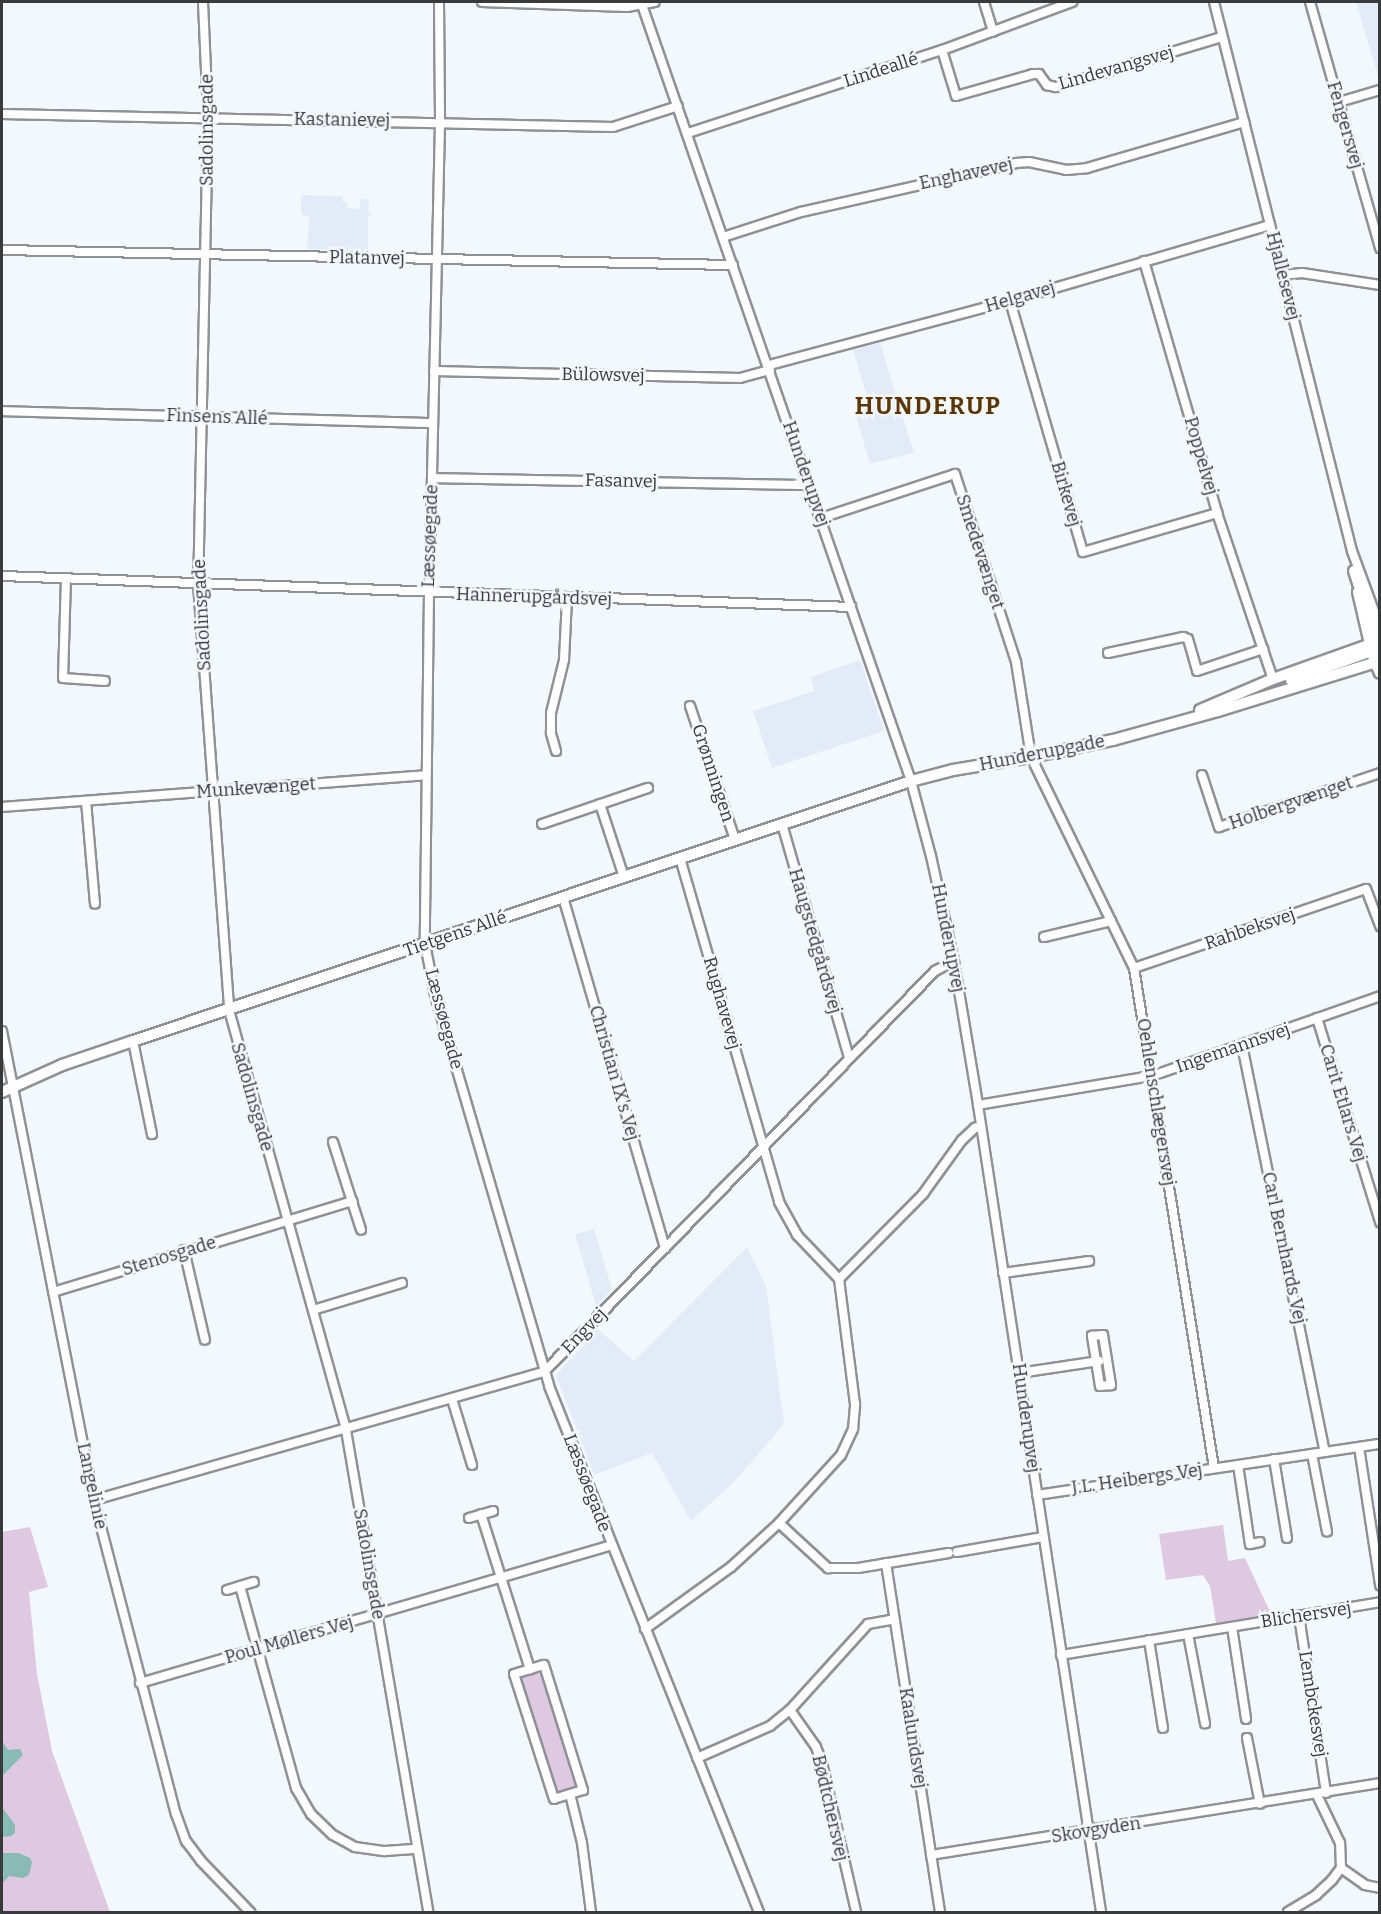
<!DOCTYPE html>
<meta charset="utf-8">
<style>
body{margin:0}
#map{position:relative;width:1381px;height:1914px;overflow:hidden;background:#f3f8fd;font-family:Bitter,serif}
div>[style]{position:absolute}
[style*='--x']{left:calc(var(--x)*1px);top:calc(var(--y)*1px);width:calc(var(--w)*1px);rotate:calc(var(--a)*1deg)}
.built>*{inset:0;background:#e2ebf7}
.green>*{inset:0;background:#dfc8e1}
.water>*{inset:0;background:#87bbb3}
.roads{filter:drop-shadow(2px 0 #8e9297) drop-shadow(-2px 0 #8e9297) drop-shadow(0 2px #8e9297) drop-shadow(0 -2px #8e9297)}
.minor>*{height:8px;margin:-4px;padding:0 4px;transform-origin:4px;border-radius:4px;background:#fff}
.major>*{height:10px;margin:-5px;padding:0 5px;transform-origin:5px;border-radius:5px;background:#fff}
span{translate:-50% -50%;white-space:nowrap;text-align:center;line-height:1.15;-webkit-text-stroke:5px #f3f8fd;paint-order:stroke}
.street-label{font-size:18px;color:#383a3c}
.district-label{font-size:24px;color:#5b3601;font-weight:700;letter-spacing:1.5px}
.frame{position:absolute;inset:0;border:3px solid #383a3c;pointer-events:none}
</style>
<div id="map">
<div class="built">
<i style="clip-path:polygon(1356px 2px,1379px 2px,1379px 80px)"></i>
<i style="clip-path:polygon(301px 195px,343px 196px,343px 202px,347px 202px,348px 208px,360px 209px,360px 199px,369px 200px,368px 213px,371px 213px,368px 218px,368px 251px,307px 249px,309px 216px,302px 215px,301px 212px)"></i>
<i style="clip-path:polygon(880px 343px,914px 453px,870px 464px,855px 412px,870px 407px,853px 350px)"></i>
<i style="clip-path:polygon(860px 660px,884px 731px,772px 768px,753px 711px,814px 691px,811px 677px)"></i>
<i style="clip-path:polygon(594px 1229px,612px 1289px,596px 1306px,575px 1234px)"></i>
<i style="clip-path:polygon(747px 1247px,766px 1286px,784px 1424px,733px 1483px,691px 1521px,652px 1453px,594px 1475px,556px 1375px,598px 1329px,634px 1361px)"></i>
</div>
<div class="green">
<i style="clip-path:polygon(1223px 1525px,1228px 1561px,1245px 1558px,1271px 1614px,1216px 1623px,1210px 1586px,1203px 1575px,1166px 1580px,1159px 1534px)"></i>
<i style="clip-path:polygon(30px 1527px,48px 1587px,29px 1592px,37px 1674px,52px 1751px,110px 1912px,2px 1912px,2px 1532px)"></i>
<i style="clip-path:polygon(535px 1672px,542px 1675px,576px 1781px,575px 1788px,561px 1792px,556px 1790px,520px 1680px,523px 1676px)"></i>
</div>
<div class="water">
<i style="clip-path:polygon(2px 1741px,8px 1750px,20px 1749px,23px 1755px,2px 1776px)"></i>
<i style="clip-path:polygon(2px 1807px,15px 1825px,15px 1833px,11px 1836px,2px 1837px)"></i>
<i style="clip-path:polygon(2px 1853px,19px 1853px,30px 1858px,32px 1862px,29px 1875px,23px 1878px,9px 1876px,2px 1884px,2px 1876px,4px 1874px,2px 1871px)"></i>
</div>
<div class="roads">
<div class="minor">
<i style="--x:203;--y:2;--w:115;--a:87.5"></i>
<i style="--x:208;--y:117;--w:467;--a:91.2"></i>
<i style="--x:198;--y:584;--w:427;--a:85.8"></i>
<i style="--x:229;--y:1010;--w:436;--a:74.4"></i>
<i style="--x:346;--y:1430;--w:489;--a:80.3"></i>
<i style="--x:439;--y:2;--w:121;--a:89.5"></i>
<i style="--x:440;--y:123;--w:470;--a:91.3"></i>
<i style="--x:429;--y:593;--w:351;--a:90.7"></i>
<i style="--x:425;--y:944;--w:52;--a:78.9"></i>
<i style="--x:435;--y:995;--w:407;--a:73.7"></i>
<i style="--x:549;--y:1386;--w:566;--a:68.24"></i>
<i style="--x:482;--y:2;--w:145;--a:2"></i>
<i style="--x:627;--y:7;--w:28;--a:-10"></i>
<i style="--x:641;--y:2;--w:824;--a:70.88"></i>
<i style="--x:911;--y:781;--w:78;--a:75.1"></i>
<i style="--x:931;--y:856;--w:107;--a:77.6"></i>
<i style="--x:954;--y:961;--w:146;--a:80.5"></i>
<i style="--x:978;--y:1105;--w:816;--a:81.33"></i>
<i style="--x:984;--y:2;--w:31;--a:73"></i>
<i style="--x:1214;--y:2;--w:566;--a:75.89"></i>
<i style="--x:1352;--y:551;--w:81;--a:69.8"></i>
<i style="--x:1310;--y:2;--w:256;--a:74.1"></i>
<i style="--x:942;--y:50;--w:48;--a:73.1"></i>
<i style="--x:956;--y:96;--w:80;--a:-15.9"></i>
<i style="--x:1033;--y:74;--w:6;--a:0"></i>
<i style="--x:1039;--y:74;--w:14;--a:54"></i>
<i style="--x:1047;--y:85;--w:9;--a:13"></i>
<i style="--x:1056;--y:87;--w:173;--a:-16.8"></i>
<i style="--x:1339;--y:102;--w:43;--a:-16.3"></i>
<i style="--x:2;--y:114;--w:611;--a:1.22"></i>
<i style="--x:613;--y:127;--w:68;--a:-17.9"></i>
<i style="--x:688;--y:133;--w:267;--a:-18.1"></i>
<i style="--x:942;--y:50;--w:139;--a:-20.3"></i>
<i style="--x:723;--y:237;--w:82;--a:-17.8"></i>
<i style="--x:801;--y:212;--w:221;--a:-12.8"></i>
<i style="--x:1016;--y:163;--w:13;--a:-4"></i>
<i style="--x:1029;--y:162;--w:38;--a:12"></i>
<i style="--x:1066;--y:170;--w:21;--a:-5"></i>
<i style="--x:1087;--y:168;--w:164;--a:-16.3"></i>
<i style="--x:2;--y:250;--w:731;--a:1.18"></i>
<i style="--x:1144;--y:261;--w:262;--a:73.8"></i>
<i style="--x:1217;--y:513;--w:175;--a:71.4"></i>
<i style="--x:1283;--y:275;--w:19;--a:-6"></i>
<i style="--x:1302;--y:273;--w:79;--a:8.7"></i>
<i style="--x:1010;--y:301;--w:261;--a:73.8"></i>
<i style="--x:1083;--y:552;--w:140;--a:-16.2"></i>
<i style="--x:769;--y:365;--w:249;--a:-14.9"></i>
<i style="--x:1010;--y:301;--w:271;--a:-16.3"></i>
<i style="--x:434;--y:371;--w:306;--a:1.3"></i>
<i style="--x:740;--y:378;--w:31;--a:-15"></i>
<i style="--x:2;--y:411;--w:431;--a:1.6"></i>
<i style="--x:432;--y:478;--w:377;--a:1.1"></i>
<i style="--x:821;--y:518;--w:141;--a:-18.2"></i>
<i style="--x:955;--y:474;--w:198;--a:72"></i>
<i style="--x:1016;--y:662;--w:96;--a:81"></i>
<i style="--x:1031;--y:757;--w:235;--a:64"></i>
<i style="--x:1134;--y:968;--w:506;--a:80.91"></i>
<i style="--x:2;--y:576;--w:850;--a:2.09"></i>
<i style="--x:66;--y:578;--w:100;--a:91.7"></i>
<i style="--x:63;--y:678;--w:42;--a:4.1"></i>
<i style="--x:1357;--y:592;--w:53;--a:77"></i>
<i style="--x:1108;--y:653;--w:77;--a:-12"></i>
<i style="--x:1183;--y:637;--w:5;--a:22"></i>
<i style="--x:1188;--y:639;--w:33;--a:74"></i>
<i style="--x:1197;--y:671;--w:70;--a:-18.4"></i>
<i style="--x:690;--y:706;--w:141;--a:71.4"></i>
<i style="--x:556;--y:751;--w:19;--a:-106"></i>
<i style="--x:551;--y:733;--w:20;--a:-90"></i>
<i style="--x:551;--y:713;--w:55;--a:-76.2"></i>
<i style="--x:564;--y:660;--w:62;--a:-87.2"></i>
<i style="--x:1202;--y:775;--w:55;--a:71.9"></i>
<i style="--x:1219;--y:827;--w:170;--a:-18.5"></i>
<i style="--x:86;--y:801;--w:103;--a:85"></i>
<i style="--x:600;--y:804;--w:77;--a:71.8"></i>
<i style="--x:2;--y:807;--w:424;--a:-4.3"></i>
<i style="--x:542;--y:824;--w:112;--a:-18.8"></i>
<i style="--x:782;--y:824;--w:242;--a:74"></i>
<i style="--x:680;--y:858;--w:358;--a:73.9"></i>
<i style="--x:779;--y:1202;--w:38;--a:61"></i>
<i style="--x:797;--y:1235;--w:61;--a:46.3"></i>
<i style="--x:563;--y:897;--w:366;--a:73.8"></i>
<i style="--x:1044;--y:937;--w:69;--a:-13.4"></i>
<i style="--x:1134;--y:968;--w:245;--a:-18.8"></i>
<i style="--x:1366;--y:889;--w:40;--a:69"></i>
<i style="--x:1317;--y:1018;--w:214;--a:72.8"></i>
<i style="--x:2;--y:1031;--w:478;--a:78.9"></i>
<i style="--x:94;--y:1500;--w:325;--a:75.4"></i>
<i style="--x:176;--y:1814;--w:29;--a:70"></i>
<i style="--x:186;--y:1841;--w:25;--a:53"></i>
<i style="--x:201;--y:1861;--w:71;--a:46.1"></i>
<i style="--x:133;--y:1041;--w:95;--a:78.5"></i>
<i style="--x:1242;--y:1045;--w:415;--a:78.5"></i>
<i style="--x:978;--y:1105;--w:176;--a:-9.5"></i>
<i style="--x:1152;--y:1076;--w:242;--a:-19.3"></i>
<i style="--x:333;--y:1142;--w:92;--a:72.3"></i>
<i style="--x:184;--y:1250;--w:92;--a:76.9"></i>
<i style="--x:1003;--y:1273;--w:87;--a:-7.9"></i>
<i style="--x:53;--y:1292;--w:313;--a:-16.9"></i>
<i style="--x:313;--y:1310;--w:93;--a:-16.9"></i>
<i style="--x:1103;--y:1335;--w:51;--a:80.9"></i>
<i style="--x:1111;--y:1385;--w:11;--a:175"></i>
<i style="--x:1100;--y:1386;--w:51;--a:-99.1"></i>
<i style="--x:1092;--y:1336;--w:11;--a:-5"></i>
<i style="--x:1019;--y:1373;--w:81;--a:-8.5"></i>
<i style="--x:452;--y:1399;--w:69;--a:73.1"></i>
<i style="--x:1359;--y:1447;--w:140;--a:81.3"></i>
<i style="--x:1312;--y:1454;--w:79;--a:79.1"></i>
<i style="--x:1274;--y:1459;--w:80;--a:80.7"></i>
<i style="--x:1238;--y:1465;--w:80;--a:81.4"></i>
<i style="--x:1250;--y:1544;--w:10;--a:-11"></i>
<i style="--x:1037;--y:1495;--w:347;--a:-8.5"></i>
<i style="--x:94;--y:1500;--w:468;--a:-15.9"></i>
<i style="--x:544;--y:1372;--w:560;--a:-45.72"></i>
<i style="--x:935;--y:971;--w:21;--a:-28"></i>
<i style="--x:481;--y:1514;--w:163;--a:72.5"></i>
<i style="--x:469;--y:1518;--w:25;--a:-16"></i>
<i style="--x:779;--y:1523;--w:67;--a:42.6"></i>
<i style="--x:828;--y:1568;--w:30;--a:0"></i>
<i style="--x:858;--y:1568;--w:92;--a:-9.4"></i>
<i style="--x:957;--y:1552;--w:87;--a:-9.9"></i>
<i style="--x:886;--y:1563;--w:353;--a:81.2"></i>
<i style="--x:240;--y:1586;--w:210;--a:74.5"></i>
<i style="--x:296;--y:1788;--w:30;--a:60"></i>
<i style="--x:311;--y:1814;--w:30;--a:44"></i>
<i style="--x:333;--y:1835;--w:25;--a:29"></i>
<i style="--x:355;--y:1847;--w:30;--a:8"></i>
<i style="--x:385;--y:1851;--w:32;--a:-4"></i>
<i style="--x:227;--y:1590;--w:28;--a:-17"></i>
<i style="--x:1299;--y:1616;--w:179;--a:81.3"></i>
<i style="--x:1232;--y:1627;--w:93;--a:81.3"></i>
<i style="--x:645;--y:1629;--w:106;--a:-35.8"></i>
<i style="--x:731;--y:1567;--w:65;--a:-42.5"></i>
<i style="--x:779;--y:1523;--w:92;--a:-47.6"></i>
<i style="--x:841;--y:1455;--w:29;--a:-65"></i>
<i style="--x:853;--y:1429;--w:25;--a:-85"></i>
<i style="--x:855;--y:1404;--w:126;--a:-97.3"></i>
<i style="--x:839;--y:1279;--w:120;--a:-45.3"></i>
<i style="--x:923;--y:1194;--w:67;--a:-54.2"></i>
<i style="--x:962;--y:1140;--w:18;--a:-43"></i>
<i style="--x:975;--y:1128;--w:6;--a:-9"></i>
<i style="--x:1188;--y:1634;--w:91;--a:79.2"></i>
<i style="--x:1149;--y:1640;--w:89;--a:81"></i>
<i style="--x:1061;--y:1655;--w:323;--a:-9.4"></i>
<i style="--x:544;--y:1665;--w:131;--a:72.7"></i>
<i style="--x:583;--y:1790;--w:30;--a:163"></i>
<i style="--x:554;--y:1799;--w:131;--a:-107.7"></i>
<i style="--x:514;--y:1674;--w:31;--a:-17"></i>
<i style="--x:140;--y:1683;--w:491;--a:-16.3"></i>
<i style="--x:790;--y:1710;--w:45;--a:54.9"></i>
<i style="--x:816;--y:1747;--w:17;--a:69"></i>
<i style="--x:822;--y:1763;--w:153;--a:77.1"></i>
<i style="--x:1247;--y:1738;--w:67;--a:78.9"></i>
<i style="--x:697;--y:1758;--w:80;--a:-23.7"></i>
<i style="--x:770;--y:1726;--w:26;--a:-39"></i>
<i style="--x:790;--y:1710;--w:116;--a:-47.8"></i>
<i style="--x:868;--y:1624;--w:27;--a:-10"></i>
<i style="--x:570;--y:1794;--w:50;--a:76.2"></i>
<i style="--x:582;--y:1843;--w:70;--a:82.6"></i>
<i style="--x:931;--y:1855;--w:455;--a:-9.1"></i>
<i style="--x:1341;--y:1868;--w:29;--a:35"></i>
<i style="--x:1365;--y:1885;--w:15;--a:11"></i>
<i style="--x:1288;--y:1912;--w:33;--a:-31"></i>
<i style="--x:1316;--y:1895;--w:22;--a:-43"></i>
<i style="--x:1332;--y:1880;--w:15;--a:-53"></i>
<i style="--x:1341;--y:1868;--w:25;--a:-92"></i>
<i style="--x:1340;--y:1843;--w:53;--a:-115.6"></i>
</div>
<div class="major">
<i style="--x:1354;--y:571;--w:80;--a:71.8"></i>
<i style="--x:1373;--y:656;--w:18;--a:68"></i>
<i style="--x:1291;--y:680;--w:95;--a:-19.8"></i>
<i style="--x:1200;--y:710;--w:79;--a:-23"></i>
<i style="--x:1273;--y:679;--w:114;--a:-19.6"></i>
<i style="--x:2;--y:1092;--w:66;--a:-24.2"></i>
<i style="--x:62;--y:1065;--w:75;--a:-18.7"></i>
<i style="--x:133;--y:1041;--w:820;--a:-18.48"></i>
<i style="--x:911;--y:781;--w:43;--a:-14.7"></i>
<i style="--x:953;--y:770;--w:79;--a:-9.5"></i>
<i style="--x:1031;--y:757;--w:84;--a:-11.7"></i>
<i style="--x:1113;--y:740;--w:109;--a:-15.4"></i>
<i style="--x:1218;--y:711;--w:170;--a:-17.2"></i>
</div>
</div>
<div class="street-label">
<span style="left:1116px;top:68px;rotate:-16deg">Lindevangsvej</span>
<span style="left:881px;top:70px;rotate:-18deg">Lindeallé</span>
<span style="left:342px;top:120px;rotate:1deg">Kastanievej</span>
<span style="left:1345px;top:125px;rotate:74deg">Fengersvej</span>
<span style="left:207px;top:130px;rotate:-90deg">Sadolinsgade</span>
<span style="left:966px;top:174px;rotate:-12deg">Enghavevej</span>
<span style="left:367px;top:258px;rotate:1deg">Platanvej</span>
<span style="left:1283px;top:276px;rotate:76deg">Hjallesevej</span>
<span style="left:1020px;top:297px;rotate:-16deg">Helgavej</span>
<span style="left:603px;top:375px;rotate:1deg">Bülowsvej</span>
<span style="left:217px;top:417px;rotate:2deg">Finsens Allé</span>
<span style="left:1201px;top:456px;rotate:74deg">Poppelvej</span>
<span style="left:806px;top:474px;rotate:71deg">Hunderupvej</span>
<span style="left:621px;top:481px;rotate:1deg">Fasanvej</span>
<span style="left:1066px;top:494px;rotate:74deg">Birkevej</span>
<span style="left:430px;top:536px;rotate:-88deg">Læssøegade</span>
<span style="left:980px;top:552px;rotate:72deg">Smedevænget</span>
<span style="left:534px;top:597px;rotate:2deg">Hannerupgårdsvej</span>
<span style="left:202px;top:615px;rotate:-93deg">Sadolinsgade</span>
<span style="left:1042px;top:753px;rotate:-11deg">Hunderupgade</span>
<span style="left:713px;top:773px;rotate:72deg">Grønningen</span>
<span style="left:256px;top:788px;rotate:-4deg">Munkevænget</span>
<span style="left:1291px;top:803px;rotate:-19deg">Holbergvænget</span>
<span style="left:1250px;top:929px;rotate:-19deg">Rahbeksvej</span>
<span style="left:455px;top:934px;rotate:-19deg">Tietgens Allé</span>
<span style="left:948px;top:938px;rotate:79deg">Hunderupvej</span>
<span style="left:815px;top:941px;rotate:74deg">Haugstedgårdsvej</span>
<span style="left:722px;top:1003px;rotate:74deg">Rughavevej</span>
<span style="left:444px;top:1019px;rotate:75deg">Læssøegade</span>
<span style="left:1233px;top:1048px;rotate:-19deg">Ingemannsvej</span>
<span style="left:614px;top:1073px;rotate:74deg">Christian IX's Vej</span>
<span style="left:252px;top:1097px;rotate:74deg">Sadolinsgade</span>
<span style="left:1156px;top:1102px;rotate:81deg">Oehlenschlægersvej</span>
<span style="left:1343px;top:1103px;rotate:73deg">Carit Etlars Vej</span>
<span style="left:1284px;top:1248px;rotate:78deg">Carl Bernhards Vej</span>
<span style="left:169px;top:1256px;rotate:-17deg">Stenosgade</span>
<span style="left:584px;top:1331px;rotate:-46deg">Engvej</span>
<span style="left:1026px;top:1418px;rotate:82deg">Hunderupvej</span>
<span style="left:1137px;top:1479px;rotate:-8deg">J.L. Heibergs Vej</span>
<span style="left:587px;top:1483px;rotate:69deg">Læssøegade</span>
<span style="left:92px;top:1486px;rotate:78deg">Langelinie</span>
<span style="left:369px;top:1564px;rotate:80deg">Sadolinsgade</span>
<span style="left:1306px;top:1615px;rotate:-9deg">Blichersvej</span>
<span style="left:289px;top:1640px;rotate:-16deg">Poul Møllers Vej</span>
<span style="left:1313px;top:1704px;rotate:81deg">Lembckesvej</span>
<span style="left:913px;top:1738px;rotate:81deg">Kaalundsvej</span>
<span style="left:830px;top:1808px;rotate:77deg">Bødtchersvej</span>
<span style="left:1096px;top:1830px;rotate:-9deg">Skovgyden</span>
</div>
<div class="district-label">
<span style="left:928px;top:407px">HUNDERUP</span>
</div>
<div class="frame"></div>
</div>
